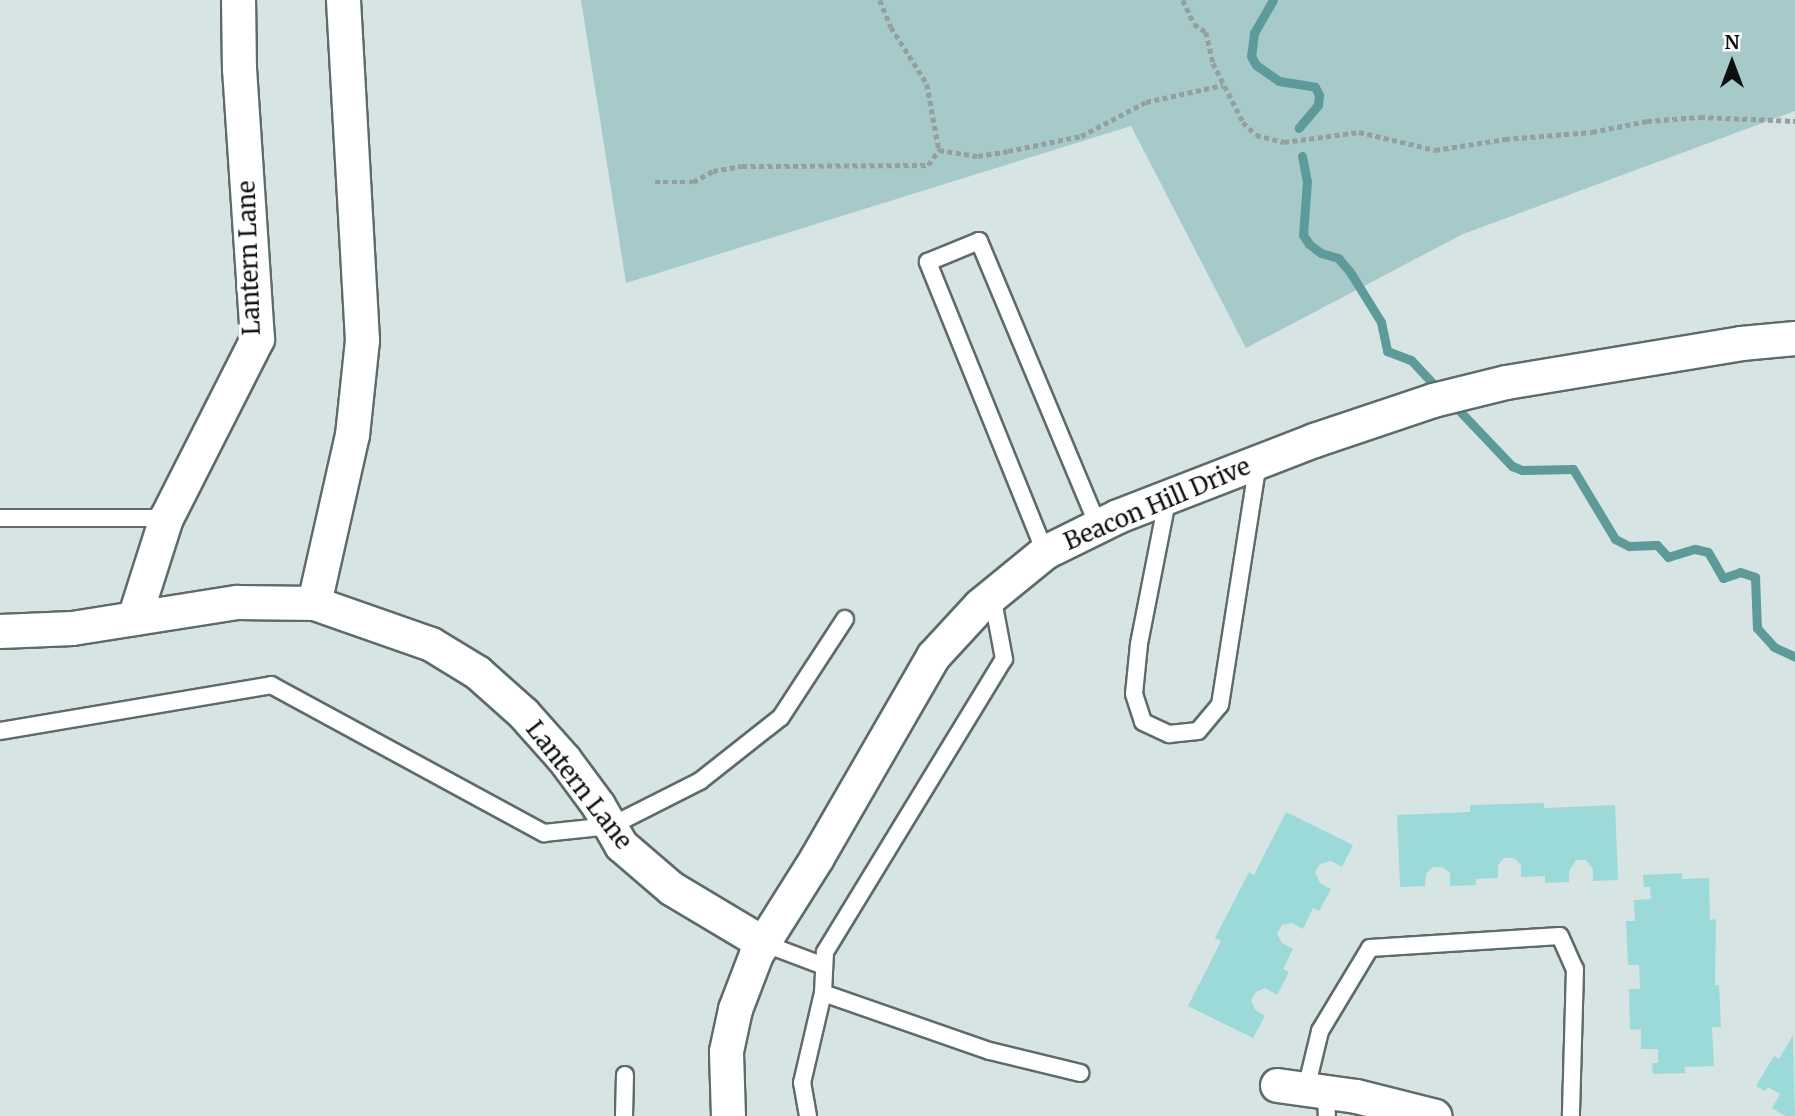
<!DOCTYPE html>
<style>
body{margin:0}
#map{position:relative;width:1795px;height:1116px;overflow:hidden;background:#d6e4e4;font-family:Merriweather,serif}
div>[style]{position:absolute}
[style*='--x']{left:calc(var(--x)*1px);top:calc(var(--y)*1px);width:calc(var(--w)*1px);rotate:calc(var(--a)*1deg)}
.green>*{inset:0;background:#a6cac9}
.stream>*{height:9px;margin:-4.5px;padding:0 4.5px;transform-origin:4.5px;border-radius:4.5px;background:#5d9a99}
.building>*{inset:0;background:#9bdad8}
.path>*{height:4.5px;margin-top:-2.25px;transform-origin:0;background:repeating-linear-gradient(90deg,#949f9f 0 5px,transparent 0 8.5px)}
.roads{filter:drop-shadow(2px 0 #5f6b6b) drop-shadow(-2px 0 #5f6b6b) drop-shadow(0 2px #5f6b6b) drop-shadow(0 -2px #5f6b6b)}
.service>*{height:16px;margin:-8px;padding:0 8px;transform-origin:8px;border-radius:8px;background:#fff}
.minor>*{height:33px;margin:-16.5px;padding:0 16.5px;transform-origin:16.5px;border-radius:16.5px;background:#fff}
span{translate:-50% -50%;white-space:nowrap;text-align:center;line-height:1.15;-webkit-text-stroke:7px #fff;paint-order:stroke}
.street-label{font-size:24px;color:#0c1110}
.north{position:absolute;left:1697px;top:28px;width:70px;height:70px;-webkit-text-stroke:5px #fff;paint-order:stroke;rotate:0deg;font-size:19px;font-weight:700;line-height:28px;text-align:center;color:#0c1110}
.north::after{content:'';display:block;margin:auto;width:24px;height:32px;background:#0c1110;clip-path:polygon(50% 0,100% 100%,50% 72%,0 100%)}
</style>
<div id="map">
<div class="green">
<i style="clip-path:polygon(581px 0,1795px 0,1795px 111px,1463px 234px,1246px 348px,1131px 126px,626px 283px)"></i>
</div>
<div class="stream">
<i style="--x:1273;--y:0;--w:38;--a:120"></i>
<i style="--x:1254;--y:33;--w:23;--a:97"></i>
<i style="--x:1251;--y:56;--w:10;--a:61"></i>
<i style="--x:1256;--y:65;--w:28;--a:35"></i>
<i style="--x:1279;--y:81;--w:36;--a:9"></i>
<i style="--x:1315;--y:87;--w:9;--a:63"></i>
<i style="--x:1319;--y:95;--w:10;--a:96"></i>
<i style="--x:1318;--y:105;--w:30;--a:130"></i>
<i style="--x:1302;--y:156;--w:25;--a:79"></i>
<i style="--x:1307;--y:181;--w:54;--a:94.2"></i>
<i style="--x:1303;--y:235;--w:11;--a:56"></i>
<i style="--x:1309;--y:244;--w:15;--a:37"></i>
<i style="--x:1321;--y:253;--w:18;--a:16"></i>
<i style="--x:1338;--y:258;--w:18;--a:49"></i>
<i style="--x:1350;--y:272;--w:59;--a:58.2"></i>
<i style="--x:1381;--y:322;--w:30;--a:78"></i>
<i style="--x:1387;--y:351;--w:26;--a:21"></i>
<i style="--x:1411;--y:360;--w:40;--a:47"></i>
<i style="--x:1453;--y:404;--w:86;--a:46.4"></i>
<i style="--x:1512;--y:466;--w:11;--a:22"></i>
<i style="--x:1522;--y:470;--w:51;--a:-1.1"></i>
<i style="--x:1573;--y:469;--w:82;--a:59"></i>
<i style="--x:1615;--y:539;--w:16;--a:27"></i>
<i style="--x:1629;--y:546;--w:28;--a:-2"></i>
<i style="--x:1657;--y:545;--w:16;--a:47"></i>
<i style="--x:1668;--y:557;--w:28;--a:-17"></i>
<i style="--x:1695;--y:549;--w:13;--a:13"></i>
<i style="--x:1708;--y:552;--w:30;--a:60"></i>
<i style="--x:1723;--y:578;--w:18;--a:-19"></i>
<i style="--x:1740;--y:572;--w:16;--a:18"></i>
<i style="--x:1755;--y:577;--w:51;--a:87.8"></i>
<i style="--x:1757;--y:628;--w:25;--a:48"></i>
<i style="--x:1774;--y:647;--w:23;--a:25"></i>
</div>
<div class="building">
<i style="clip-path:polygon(1544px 803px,1544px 808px,1615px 805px,1618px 880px,1593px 881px,1593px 869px,1586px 860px,1576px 860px,1569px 871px,1569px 882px,1545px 883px,1545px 876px,1521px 877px,1521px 865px,1514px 858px,1504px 858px,1498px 865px,1498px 878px,1476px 879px,1476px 885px,1450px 886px,1450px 873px,1442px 867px,1433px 867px,1426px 874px,1425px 886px,1400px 887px,1397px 815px,1470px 812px,1470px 805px)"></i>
<i style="clip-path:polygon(1286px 812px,1353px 845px,1342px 867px,1331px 861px,1320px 864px,1315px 872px,1320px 883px,1331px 889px,1319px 911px,1313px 908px,1303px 929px,1292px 923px,1282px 925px,1277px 934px,1282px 943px,1293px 949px,1283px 969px,1289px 972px,1277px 995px,1265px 988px,1256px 992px,1251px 1000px,1255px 1010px,1265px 1016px,1253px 1038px,1188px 1006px,1221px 941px,1215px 938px,1249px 872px,1254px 875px)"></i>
<i style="clip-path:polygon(1682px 873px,1682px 879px,1709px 878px,1710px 920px,1716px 919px,1715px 985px,1719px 985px,1721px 1027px,1712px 1027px,1714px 1066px,1684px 1067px,1686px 1073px,1653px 1074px,1652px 1063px,1658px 1063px,1658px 1049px,1641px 1049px,1641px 1029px,1630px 1030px,1629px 989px,1640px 989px,1639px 965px,1628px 965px,1626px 921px,1635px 921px,1634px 900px,1651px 899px,1650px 887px,1644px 887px,1643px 875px)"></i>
<i style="clip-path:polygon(1793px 1035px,1795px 1116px,1785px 1116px,1772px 1108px,1780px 1094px,1768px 1087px,1765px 1091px,1756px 1086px,1774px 1056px,1779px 1059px)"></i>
</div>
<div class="path">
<i style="--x:880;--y:0;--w:29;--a:68"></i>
<i style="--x:891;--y:27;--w:67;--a:57.7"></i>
<i style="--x:927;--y:84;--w:67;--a:79.7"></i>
<i style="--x:1183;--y:0;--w:26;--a:65"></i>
<i style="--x:1194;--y:24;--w:14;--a:34"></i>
<i style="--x:1206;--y:32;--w:32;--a:77"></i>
<i style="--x:1213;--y:63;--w:66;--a:63"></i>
<i style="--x:1243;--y:122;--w:18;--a:45"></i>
<i style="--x:1256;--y:135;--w:29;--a:14"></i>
<i style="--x:1284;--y:142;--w:76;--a:-7.6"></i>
<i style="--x:1359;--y:132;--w:78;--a:13.3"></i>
<i style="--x:1435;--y:150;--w:71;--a:-8.9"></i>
<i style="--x:1505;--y:139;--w:87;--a:-4.6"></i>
<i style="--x:1592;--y:132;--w:56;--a:-11.3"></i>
<i style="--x:1647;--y:121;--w:53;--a:-4.3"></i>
<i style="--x:1700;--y:117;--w:95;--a:2.4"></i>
<i style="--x:655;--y:182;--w:38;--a:0"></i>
<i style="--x:693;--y:182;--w:23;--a:-29"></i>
<i style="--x:713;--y:171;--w:29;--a:-10"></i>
<i style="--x:742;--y:166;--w:186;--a:-0.3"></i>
<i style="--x:928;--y:165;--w:19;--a:-54"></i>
<i style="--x:939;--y:150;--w:39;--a:9"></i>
<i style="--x:978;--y:156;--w:30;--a:-9"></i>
<i style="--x:1008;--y:151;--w:75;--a:-11.6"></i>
<i style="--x:1081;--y:136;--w:73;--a:-27.6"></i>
<i style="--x:1146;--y:102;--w:79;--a:-12.4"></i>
</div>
<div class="roads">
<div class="service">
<i style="--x:1168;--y:496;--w:151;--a:101.1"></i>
<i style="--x:1139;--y:644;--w:50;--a:95.7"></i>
<i style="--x:1134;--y:694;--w:29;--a:72"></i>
<i style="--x:1143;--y:722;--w:29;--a:25"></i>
<i style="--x:1169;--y:734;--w:29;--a:-6"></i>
<i style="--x:1198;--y:731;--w:34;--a:-50"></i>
<i style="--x:1220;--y:705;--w:246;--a:-81.1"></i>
<i style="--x:0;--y:518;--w:166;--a:0"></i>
<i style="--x:1045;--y:552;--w:313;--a:-112"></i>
<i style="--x:928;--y:262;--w:55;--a:-22.4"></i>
<i style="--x:979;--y:241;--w:309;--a:67.3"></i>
<i style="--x:0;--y:731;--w:275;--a:-9.6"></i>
<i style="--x:271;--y:685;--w:311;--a:28.5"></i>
<i style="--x:544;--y:833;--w:67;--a:-6"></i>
<i style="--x:611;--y:826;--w:100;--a:-26.8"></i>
<i style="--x:700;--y:781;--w:103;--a:-38.3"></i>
<i style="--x:781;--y:717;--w:117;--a:-56.9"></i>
<i style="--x:763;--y:943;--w:65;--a:20.7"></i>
<i style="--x:823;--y:993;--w:177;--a:19.2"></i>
<i style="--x:990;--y:1051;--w:93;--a:13.7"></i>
<i style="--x:1306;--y:1089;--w:60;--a:-76.4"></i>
<i style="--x:1320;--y:1031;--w:97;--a:-58.9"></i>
<i style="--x:1370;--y:948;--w:190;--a:-3.6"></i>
<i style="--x:1560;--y:936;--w:36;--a:66"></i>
<i style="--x:1575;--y:969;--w:147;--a:91.6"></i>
<i style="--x:1326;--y:1092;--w:24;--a:88"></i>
<i style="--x:624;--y:1116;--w:41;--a:-88.6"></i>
<i style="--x:808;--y:1116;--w:34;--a:-100"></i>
<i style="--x:802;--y:1083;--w:92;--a:-76.9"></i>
<i style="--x:823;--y:993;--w:41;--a:-87.2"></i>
<i style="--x:825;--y:952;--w:343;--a:-58.6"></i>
<i style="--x:1004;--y:659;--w:65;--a:-100.6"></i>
</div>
<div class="minor">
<i style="--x:314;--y:603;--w:172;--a:-77.3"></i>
<i style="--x:352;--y:435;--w:96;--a:-84"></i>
<i style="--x:362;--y:340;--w:341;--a:-93.2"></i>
<i style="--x:134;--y:618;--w:105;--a:-72.3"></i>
<i style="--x:166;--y:518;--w:201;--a:-63.1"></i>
<i style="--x:257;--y:339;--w:271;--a:-93.8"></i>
<i style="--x:239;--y:69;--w:69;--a:-90.8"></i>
<i style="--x:0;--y:631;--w:72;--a:-2.4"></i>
<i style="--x:72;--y:628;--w:167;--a:-9"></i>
<i style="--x:237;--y:602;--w:77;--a:0.7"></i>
<i style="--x:314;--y:603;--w:124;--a:19.3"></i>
<i style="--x:431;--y:644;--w:54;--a:31.3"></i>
<i style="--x:477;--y:672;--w:62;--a:41.7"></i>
<i style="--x:523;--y:713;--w:62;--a:48.3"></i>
<i style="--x:564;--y:759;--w:57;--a:53.5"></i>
<i style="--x:598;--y:805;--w:46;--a:60.1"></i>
<i style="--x:621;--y:845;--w:66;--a:40.7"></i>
<i style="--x:671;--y:888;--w:107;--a:30.9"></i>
<i style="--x:1277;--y:1085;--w:80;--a:7.9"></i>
<i style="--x:1356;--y:1096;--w:81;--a:14.2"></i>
<i style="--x:728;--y:1116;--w:65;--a:-91.8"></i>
<i style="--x:726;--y:1051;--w:43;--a:-77.9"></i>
<i style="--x:735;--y:1009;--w:59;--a:-69.1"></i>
<i style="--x:756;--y:954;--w:115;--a:-57.8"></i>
<i style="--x:817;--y:857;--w:232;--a:-60"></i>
<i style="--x:933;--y:656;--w:69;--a:-47.3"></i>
<i style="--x:980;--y:605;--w:84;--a:-39.2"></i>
<i style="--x:1045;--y:552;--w:81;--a:-26.3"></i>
<i style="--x:1118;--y:516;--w:210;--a:-21.2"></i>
<i style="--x:1314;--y:440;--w:126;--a:-18.6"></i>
<i style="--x:1433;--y:400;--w:75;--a:-13.9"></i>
<i style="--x:1506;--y:382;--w:238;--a:-9.4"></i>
<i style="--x:1741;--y:343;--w:54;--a:-5.3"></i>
</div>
</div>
<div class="street-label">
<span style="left:249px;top:258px;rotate:-92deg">Lantern Lane</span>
<span style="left:1157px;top:504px;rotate:-23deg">Beacon Hill Drive</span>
<span style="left:579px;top:785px;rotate:52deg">Lantern Lane</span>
</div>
<div class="north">N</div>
</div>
